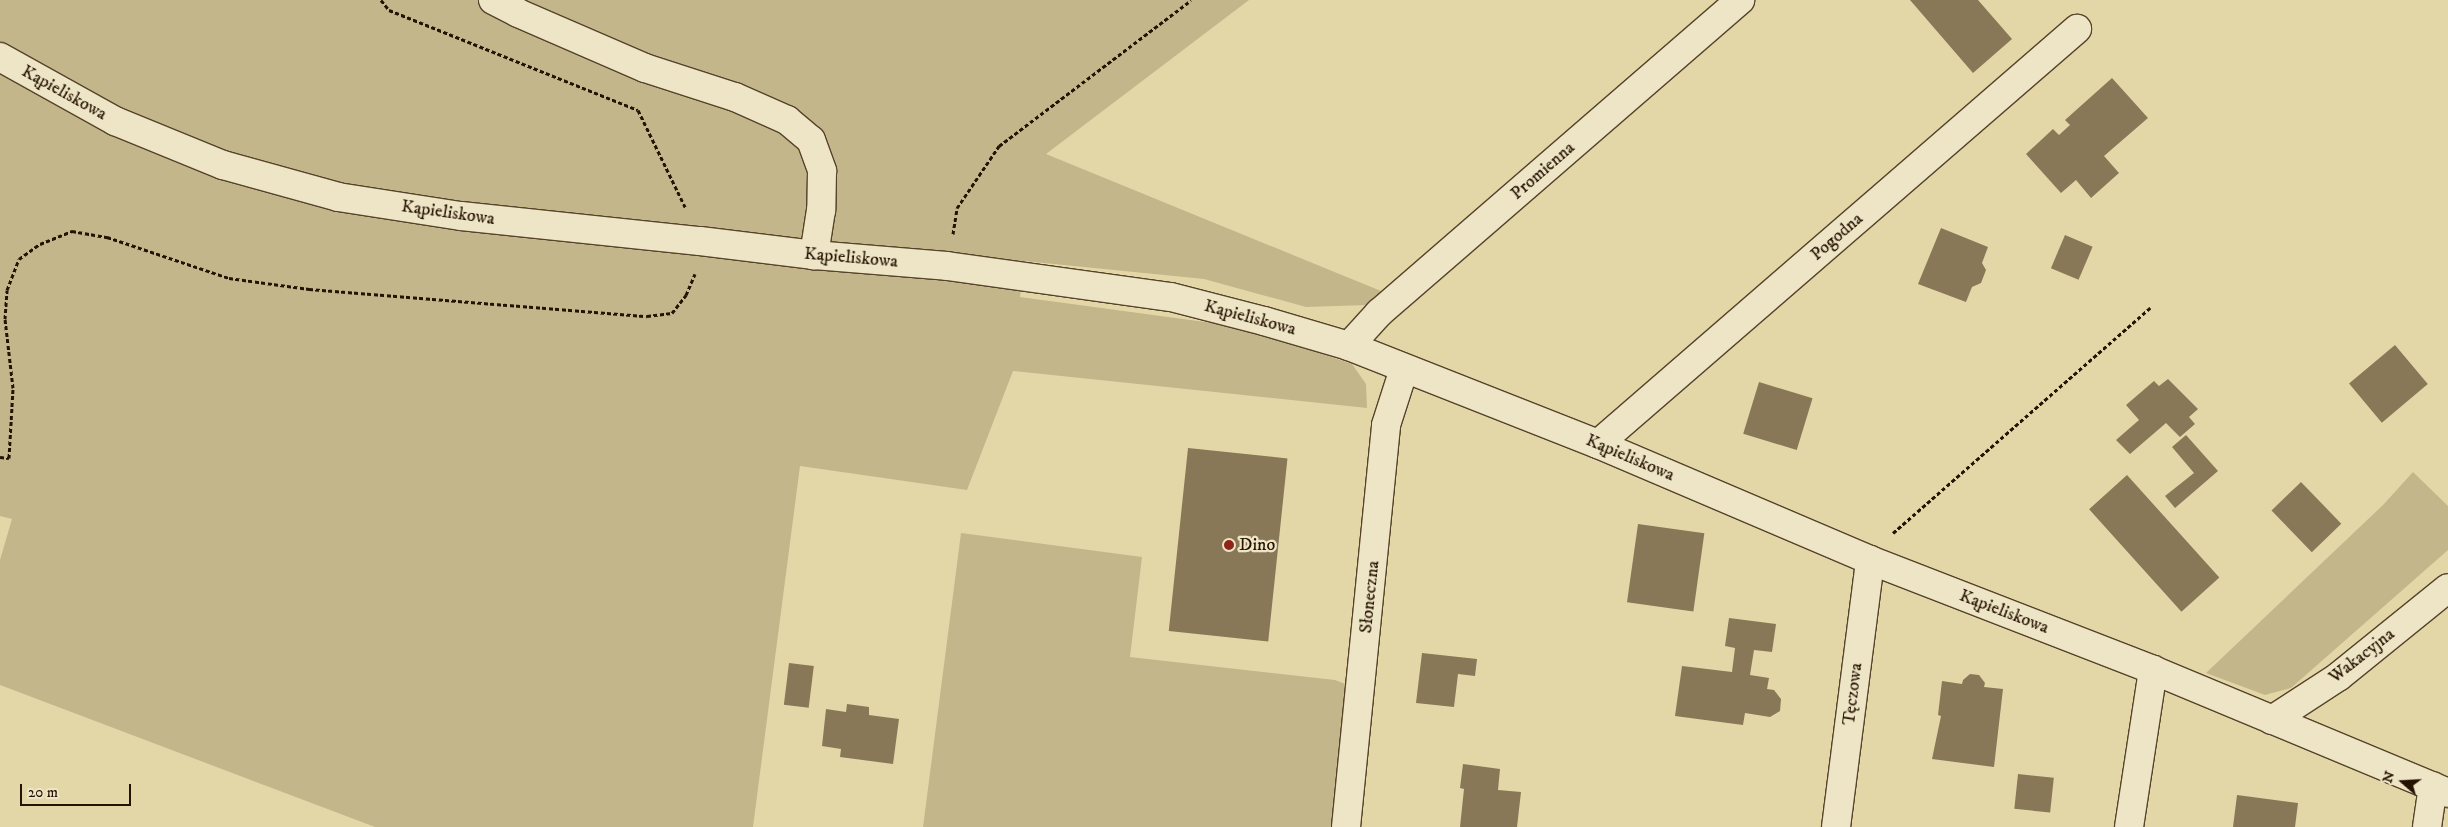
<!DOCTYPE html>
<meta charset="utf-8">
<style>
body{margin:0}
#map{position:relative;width:2448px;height:827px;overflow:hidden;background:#e4d7a7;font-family:"IM FELL DW Pica",serif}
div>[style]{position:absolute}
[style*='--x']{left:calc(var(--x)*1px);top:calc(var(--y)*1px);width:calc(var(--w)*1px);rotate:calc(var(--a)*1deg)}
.green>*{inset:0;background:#c4b68b}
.building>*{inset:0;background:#887857;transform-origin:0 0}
.path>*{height:3px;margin-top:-1.5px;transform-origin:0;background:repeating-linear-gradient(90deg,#251200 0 4px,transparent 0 6.5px)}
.roads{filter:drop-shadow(1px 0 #55432a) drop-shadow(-1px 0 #55432a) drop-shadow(0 1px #55432a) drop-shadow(0 -1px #55432a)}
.minor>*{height:28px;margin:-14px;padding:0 14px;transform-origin:14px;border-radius:14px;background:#ede5c6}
.tertiary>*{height:28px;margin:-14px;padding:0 14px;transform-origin:14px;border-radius:14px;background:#ede5c6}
.dots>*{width:14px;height:14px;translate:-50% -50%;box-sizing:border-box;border:2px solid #ede5c6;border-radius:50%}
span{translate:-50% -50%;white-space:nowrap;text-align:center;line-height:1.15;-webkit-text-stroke:4.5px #ede5c6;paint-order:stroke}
.street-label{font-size:18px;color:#251200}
.poi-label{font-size:18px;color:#251200}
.left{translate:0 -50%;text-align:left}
.north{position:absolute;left:2378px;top:757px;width:50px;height:50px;-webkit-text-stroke:4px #ede5c6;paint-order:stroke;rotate:289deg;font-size:14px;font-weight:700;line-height:20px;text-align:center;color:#251200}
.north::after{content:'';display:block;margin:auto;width:18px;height:22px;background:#251200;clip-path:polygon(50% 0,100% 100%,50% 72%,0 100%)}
.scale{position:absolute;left:20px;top:784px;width:111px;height:22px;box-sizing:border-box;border:2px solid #251200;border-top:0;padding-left:6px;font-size:15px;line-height:18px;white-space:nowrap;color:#251200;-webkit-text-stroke:4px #ede5c6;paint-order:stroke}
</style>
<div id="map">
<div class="green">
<i style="clip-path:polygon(0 0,1249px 0,1046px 154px,1381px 291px,1368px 305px,1306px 307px,1204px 279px,1024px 261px,1020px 297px,1242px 327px,1352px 364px,1366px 384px,1367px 408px,1013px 371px,967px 490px,800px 466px,753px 827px,375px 827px,0 685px,0 560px,12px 519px,0 516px)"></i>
<i style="clip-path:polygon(2413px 472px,2448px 506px,2448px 550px,2291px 688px,2265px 695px,2206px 673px,2383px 505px)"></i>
<i style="clip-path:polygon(961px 533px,1142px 557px,1130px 657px,1335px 680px,1348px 685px,1333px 827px,923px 827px)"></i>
</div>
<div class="building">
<i style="clip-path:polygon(1910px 0,1978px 0,2012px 39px,1973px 73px)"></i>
<i style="clip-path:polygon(2112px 78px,2148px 118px,2104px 156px,2119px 173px,2091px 198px,2076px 180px,2061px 193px,2026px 154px,2053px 129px,2059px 135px,2070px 125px,2065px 120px)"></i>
<i style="clip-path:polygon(1941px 228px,1988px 247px,1982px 263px,1986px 270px,1981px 283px,1972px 287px,1966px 302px,1918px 284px)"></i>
<i style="left:2065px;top:235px;width:30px;height:36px;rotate:23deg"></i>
<i style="left:2395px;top:345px;width:51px;height:60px;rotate:50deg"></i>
<i style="clip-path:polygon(2168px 379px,2198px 409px,2189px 417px,2195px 424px,2180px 437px,2166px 423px,2130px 454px,2116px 440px,2139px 420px,2126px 405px,2154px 381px,2159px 386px)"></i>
<i style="left:1759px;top:382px;width:56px;height:54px;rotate:17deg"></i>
<i style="clip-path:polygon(2186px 435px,2218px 471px,2175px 508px,2165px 496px,2194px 473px,2172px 447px)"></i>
<i style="left:1188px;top:448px;width:100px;height:184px;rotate:6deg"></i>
<i style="left:2127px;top:475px;width:138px;height:51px;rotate:48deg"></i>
<i style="left:2301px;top:482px;width:58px;height:41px;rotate:46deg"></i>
<i style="left:1638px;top:524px;width:67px;height:79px;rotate:8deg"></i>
<i style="clip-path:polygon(1729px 618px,1776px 624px,1772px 652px,1754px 650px,1750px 675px,1769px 678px,1767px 689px,1774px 690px,1781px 699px,1780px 711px,1770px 717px,1745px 713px,1743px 725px,1675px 716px,1682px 666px,1732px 672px,1735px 648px,1725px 646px)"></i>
<i style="clip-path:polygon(1422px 653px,1477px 659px,1475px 676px,1458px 674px,1454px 707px,1416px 703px)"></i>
<i style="left:789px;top:663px;width:25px;height:42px;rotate:7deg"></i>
<i style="clip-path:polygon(1970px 674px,1979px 675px,1985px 683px,1984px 687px,2003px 689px,1994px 767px,1932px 759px,1941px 716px,1938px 715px,1942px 681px,1962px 684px,1963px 680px)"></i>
<i style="clip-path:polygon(847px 704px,869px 707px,869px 715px,899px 719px,893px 764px,840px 757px,841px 749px,822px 746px,826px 709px,846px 712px)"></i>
<i style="clip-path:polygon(1463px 764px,1500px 769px,1498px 790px,1521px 792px,1517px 827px,1460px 827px,1464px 789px,1460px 788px)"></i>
<i style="left:2018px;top:774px;width:36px;height:35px;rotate:6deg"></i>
<i style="clip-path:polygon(2237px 795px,2298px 803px,2295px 827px,2233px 827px)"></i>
</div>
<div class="path">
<i style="--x:381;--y:0;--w:13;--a:51"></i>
<i style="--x:389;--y:10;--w:268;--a:21.9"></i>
<i style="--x:638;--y:110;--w:108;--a:64.1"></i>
<i style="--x:953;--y:234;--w:26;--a:-81"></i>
<i style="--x:957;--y:208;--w:75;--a:-55.9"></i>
<i style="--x:999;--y:146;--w:241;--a:-37.2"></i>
<i style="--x:0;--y:457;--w:9;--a:6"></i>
<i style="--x:9;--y:458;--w:70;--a:-86.7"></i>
<i style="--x:13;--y:388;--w:69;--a:-96.6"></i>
<i style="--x:5;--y:319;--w:29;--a:-86"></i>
<i style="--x:7;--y:290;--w:33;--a:-69"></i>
<i style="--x:19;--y:259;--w:26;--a:-36"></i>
<i style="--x:40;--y:244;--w:35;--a:-22"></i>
<i style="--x:72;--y:231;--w:36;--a:10"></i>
<i style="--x:107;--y:237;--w:129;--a:18.6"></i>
<i style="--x:229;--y:278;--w:81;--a:7.8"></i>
<i style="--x:309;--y:289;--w:339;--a:4.6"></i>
<i style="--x:647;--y:316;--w:25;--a:-7"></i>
<i style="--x:672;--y:313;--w:23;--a:-52"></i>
<i style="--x:686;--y:295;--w:23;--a:-67"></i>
<i style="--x:1893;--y:533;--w:342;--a:-41.2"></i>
</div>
<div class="roads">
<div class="minor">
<i style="--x:493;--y:0;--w:28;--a:27"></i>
<i style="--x:518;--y:13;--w:138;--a:23.4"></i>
<i style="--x:645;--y:68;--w:95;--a:17.9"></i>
<i style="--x:735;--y:97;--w:57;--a:23.9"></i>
<i style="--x:787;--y:120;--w:31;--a:40"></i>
<i style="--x:811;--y:140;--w:33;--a:70"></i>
<i style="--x:822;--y:171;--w:39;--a:91"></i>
<i style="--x:821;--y:210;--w:46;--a:98.8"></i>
<i style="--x:1349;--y:346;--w:45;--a:-47.7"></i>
<i style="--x:1379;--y:313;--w:478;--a:-40.9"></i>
<i style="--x:1598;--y:444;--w:634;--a:-40.91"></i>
<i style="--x:2272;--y:720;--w:79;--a:-33.1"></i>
<i style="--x:2338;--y:677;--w:141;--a:-39"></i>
<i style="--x:1346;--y:827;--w:404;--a:-84.3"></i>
<i style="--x:1386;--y:425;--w:59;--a:-72.2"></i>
<i style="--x:1836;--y:827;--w:269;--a:-82.7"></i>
<i style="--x:2129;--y:827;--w:159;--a:-81.3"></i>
<i style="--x:2427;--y:827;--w:41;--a:-81.7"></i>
</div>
<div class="tertiary">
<i style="--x:0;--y:57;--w:132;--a:29.1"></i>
<i style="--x:115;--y:121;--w:117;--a:22.2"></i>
<i style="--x:223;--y:165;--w:119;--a:15.5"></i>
<i style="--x:338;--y:197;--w:124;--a:8.8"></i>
<i style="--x:461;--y:216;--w:240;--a:6"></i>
<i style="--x:700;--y:241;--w:115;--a:7"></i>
<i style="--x:814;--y:255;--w:133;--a:4.7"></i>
<i style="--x:947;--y:266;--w:226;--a:7.9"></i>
<i style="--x:1171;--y:297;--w:96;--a:14.5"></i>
<i style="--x:1264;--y:321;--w:89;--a:16.4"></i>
<i style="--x:1349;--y:346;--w:268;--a:21.5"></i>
<i style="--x:1598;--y:444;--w:296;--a:23.1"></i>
<i style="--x:1870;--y:560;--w:304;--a:21.2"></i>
<i style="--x:2153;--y:670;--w:320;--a:22.6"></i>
</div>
</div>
<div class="dots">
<i style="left:1229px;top:545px;background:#8f2418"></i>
</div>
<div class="street-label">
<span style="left:64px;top:93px;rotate:29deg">Kąpieliskowa</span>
<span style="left:1543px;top:171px;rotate:-41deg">Promienna</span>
<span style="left:448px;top:213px;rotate:8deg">Kąpieliskowa</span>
<span style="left:1837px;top:237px;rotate:-41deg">Pogodna</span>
<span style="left:851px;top:258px;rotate:5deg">Kąpieliskowa</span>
<span style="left:1250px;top:318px;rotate:15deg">Kąpieliskowa</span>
<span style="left:1630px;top:458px;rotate:23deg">Kąpieliskowa</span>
<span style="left:1370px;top:597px;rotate:-84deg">Słoneczna</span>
<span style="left:2004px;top:612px;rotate:21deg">Kąpieliskowa</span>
<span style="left:2362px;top:656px;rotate:-38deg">Wakacyjna</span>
<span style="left:1853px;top:694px;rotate:-83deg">Tęczowa</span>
</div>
<div class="poi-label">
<span class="left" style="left:1239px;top:545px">Dino</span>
</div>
<div class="north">N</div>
<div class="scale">20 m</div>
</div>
